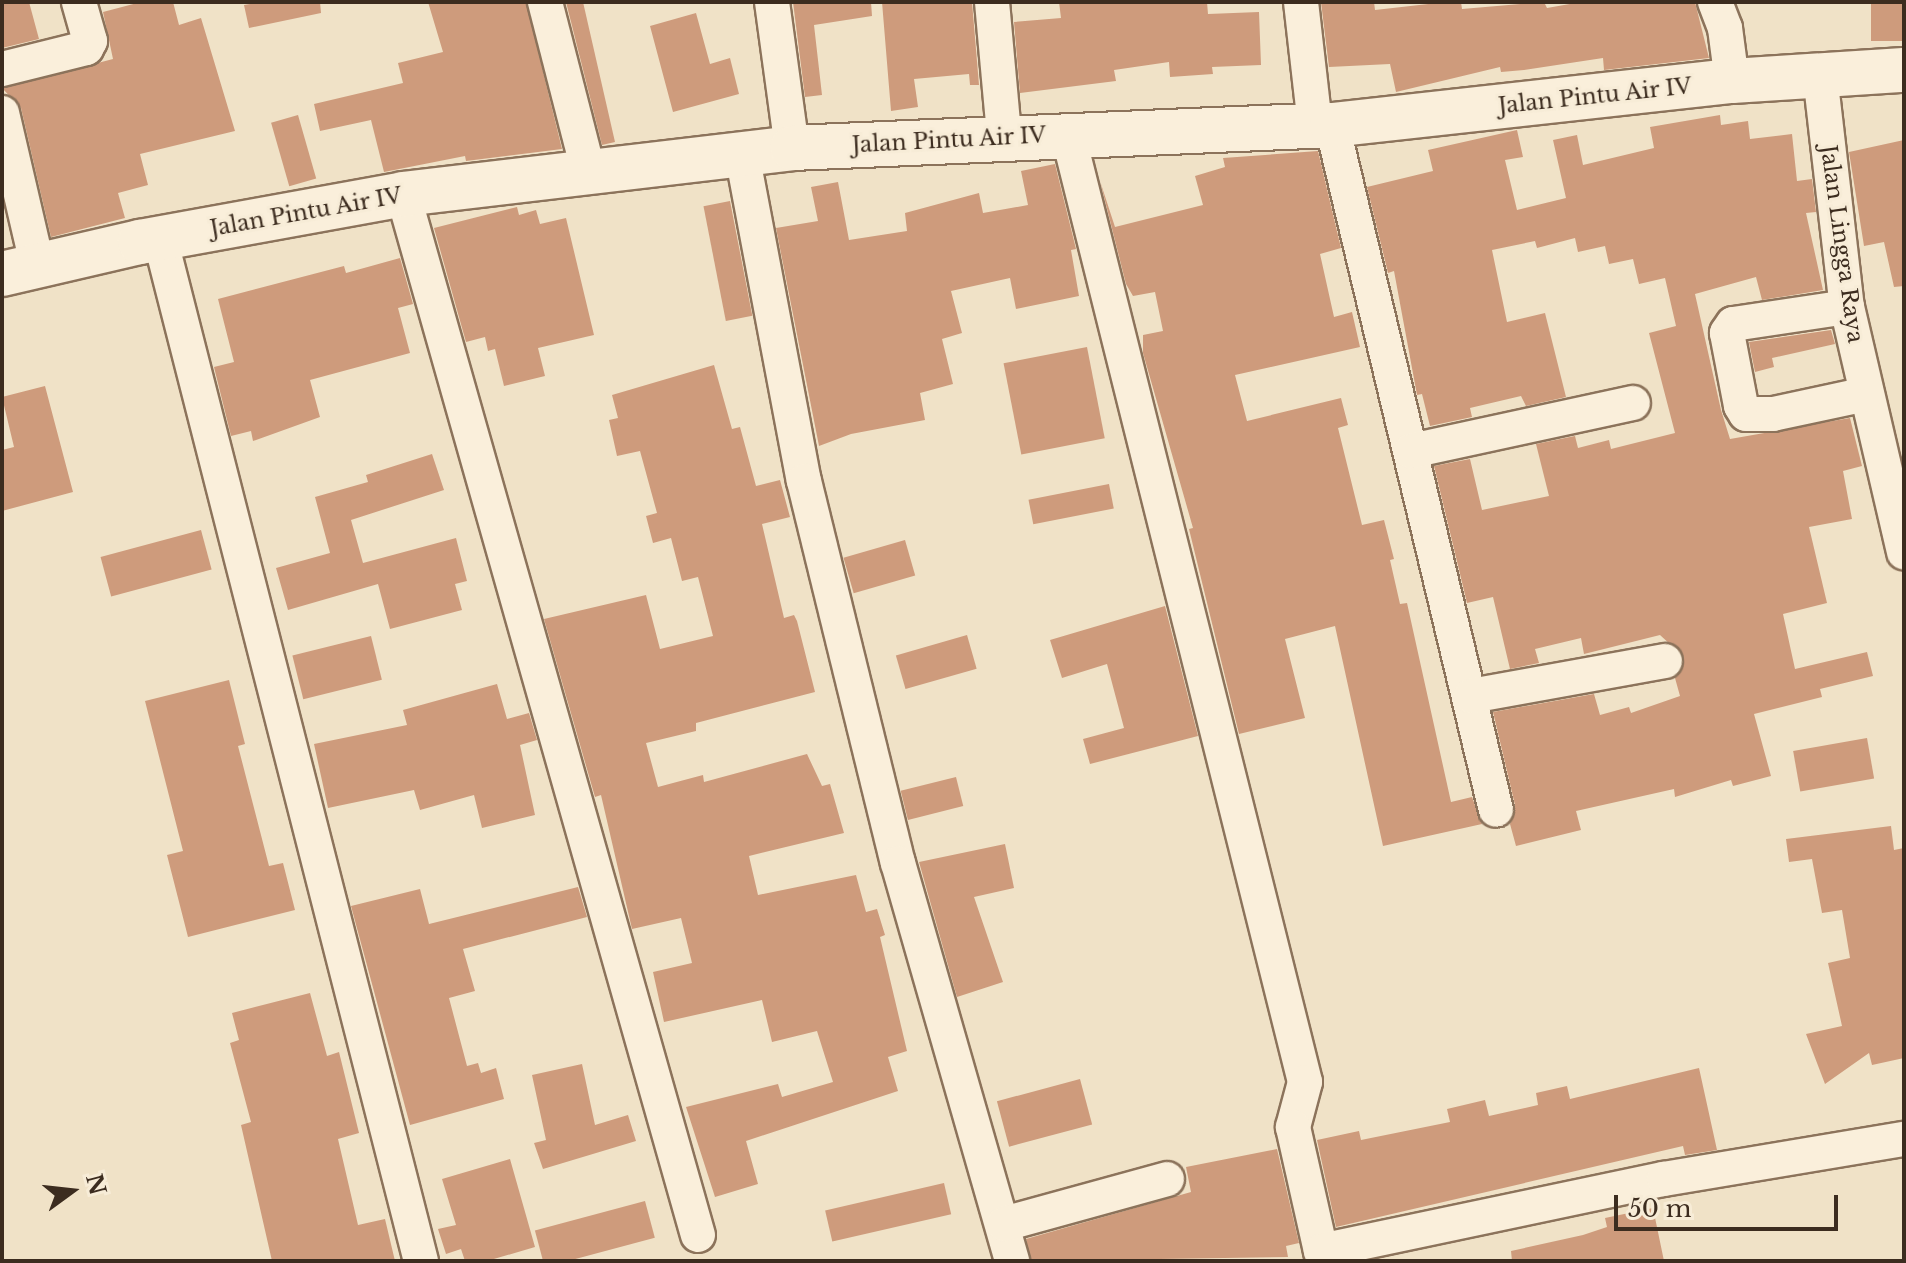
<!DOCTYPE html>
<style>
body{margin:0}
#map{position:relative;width:1906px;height:1263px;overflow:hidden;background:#f0e2c7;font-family:"Libre Baskerville",serif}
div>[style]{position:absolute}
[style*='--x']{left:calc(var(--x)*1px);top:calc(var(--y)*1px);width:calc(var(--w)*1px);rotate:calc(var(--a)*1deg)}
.building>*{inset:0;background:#ce9b7c;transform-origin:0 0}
.roads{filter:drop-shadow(2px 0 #8c735b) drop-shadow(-2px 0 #8c735b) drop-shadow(0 2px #8c735b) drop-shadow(0 -2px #8c735b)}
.minor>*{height:34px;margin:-17px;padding:0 17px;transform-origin:17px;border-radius:17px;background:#faefdb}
.secondary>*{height:44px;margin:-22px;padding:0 22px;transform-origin:22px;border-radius:22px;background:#faefdb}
span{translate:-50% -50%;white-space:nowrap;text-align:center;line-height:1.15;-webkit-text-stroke:6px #f7ecd7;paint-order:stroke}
.street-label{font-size:22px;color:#3c2c1f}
.frame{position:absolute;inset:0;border:4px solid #3c2c1f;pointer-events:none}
.north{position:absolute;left:32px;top:1151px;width:80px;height:80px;-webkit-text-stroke:6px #f7ecd7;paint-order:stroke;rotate:75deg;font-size:22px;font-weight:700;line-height:32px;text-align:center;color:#3c2c1f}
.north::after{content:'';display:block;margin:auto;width:28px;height:36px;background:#3c2c1f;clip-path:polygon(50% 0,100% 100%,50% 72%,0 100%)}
.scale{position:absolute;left:1614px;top:1195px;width:224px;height:36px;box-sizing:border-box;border:4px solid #3c2c1f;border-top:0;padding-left:10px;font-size:24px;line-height:28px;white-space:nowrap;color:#3c2c1f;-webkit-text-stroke:6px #f7ecd7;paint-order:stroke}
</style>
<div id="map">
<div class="building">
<i style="clip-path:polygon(2px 2px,29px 2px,39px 39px,2px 48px)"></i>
<i style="clip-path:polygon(141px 2px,173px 2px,179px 25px,201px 18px,235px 131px,140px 154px,148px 185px,118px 193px,125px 218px,51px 237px,21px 108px,2px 88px,113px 59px,103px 12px)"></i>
<i style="clip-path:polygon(261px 2px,320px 2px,321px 13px,249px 28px,244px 5px)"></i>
<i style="clip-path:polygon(428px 2px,526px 2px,562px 149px,466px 161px,465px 156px,384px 172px,371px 120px,320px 131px,314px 104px,403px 83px,398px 63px,443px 52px)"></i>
<i style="clip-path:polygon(566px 2px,583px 2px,615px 142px,602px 145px)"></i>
<i style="clip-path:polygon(793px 2px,871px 2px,872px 16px,814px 25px,822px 95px,805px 97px)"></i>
<i style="clip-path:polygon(882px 2px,972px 2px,979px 85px,970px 85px,969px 74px,914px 79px,918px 107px,891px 111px)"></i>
<i style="clip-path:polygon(1059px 2px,1207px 2px,1208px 14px,1259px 12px,1261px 65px,1212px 67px,1213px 74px,1170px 77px,1169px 62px,1114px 70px,1116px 81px,1020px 93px,1014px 22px,1061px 18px)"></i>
<i style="clip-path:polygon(1321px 2px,1374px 2px,1375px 10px,1446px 2px,1461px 2px,1462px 9px,1544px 2px,1547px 8px,1581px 2px,1695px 2px,1709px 58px,1604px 70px,1603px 58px,1524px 70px,1501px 72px,1500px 67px,1396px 92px,1390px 64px,1329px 67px)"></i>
<i style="left:1871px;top:2px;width:33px;height:39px"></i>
<i style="clip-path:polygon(696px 13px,710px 64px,730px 58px,739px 94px,673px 112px,650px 26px)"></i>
<i style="left:298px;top:115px;width:66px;height:28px;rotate:74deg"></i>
<i style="clip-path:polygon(1720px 115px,1721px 125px,1748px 121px,1750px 139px,1792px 134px,1797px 181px,1812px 179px,1816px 212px,1806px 213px,1823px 290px,1762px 300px,1756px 277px,1695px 294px,1721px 410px,1730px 439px,1850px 418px,1862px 466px,1843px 471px,1852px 519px,1809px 527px,1827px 603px,1783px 614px,1795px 669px,1867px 652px,1873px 676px,1820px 689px,1822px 697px,1754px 714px,1771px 776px,1733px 786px,1731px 780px,1675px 797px,1674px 789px,1576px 811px,1581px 830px,1516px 846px,1510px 824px,1515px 805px,1493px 712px,1594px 694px,1600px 715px,1629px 707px,1631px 713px,1680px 696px,1675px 678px,1684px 657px,1660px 635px,1584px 654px,1581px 638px,1535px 649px,1539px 663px,1510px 669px,1493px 597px,1467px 603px,1434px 466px,1470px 459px,1482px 510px,1549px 496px,1536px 444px,1575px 436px,1578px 448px,1609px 440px,1611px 449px,1675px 433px,1649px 333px,1676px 326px,1665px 278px,1639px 284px,1633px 259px,1609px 264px,1605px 246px,1578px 252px,1575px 238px,1537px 248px,1535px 241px,1492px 250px,1507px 322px,1545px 313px,1566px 397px,1526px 406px,1521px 396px,1470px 408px,1472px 417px,1430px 426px,1422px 394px,1417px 395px,1394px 271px,1388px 273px,1367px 187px,1433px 171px,1428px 150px,1517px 130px,1523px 157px,1505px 160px,1517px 210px,1566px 198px,1553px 140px,1577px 135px,1583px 165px,1654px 148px,1650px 127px)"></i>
<i style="clip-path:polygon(1904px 140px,1904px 286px,1894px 287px,1884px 242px,1864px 246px,1849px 152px)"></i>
<i style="clip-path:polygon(1318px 151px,1341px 248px,1320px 254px,1334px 317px,1352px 312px,1360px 347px,1235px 375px,1247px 421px,1341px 398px,1348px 425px,1338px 428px,1362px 525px,1384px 520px,1394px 559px,1390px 560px,1400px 604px,1407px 603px,1451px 802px,1472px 797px,1482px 824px,1383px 846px,1335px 626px,1285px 639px,1305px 718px,1239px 734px,1189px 529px,1193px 528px,1143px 353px,1143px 335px,1163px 331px,1155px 292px,1133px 296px,1126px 284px,1100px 181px,1115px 227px,1203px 205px,1195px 176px,1225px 167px,1223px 158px)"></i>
<i style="clip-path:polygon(1055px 164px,1076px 249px,1071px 250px,1079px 296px,1016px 309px,1010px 278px,951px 291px,962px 333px,942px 339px,953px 384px,920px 393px,925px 420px,851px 434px,819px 446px,776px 228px,818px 221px,811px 187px,838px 182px,849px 240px,907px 231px,905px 213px,979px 193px,983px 213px,1028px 205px,1021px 171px)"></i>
<i style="left:730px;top:201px;width:117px;height:27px;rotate:79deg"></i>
<i style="clip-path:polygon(517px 207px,519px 215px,536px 210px,540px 224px,566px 218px,594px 335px,538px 348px,545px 376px,504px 386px,495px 349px,488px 351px,485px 337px,466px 342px,434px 228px)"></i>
<i style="clip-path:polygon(400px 258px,413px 304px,398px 308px,410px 353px,310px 380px,320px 417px,253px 441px,251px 431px,231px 436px,214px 367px,234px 362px,218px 299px,344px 266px,346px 273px)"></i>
<i style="clip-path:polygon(1831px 330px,1835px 344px,1772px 358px,1774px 367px,1755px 372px,1749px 342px)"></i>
<i style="left:1087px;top:347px;width:93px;height:85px;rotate:79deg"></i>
<i style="clip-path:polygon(714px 365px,732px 429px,740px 427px,756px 486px,780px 480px,790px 517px,762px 524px,784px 618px,794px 615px,797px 621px,815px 692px,696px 723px,696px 731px,646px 743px,658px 787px,703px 775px,704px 782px,807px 754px,822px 786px,830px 784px,844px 833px,749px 856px,758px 895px,856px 875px,866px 912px,877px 909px,885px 935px,880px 937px,907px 1051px,888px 1057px,898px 1091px,746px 1141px,758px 1184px,715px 1197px,686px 1107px,778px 1084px,782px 1097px,833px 1082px,817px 1031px,772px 1042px,762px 1000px,664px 1022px,653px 972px,692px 963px,681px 918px,632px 929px,601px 795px,595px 797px,544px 619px,646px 595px,660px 649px,713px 636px,698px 577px,682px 581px,671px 538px,653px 543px,646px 516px,657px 513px,640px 451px,617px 456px,609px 420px,618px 418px,612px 395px)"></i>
<i style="clip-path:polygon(45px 386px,73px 492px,2px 511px,2px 450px,14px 447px,2px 397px)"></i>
<i style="clip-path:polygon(432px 454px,444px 490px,351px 520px,363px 563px,456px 538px,467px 581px,455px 584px,462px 610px,390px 629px,378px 584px,288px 610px,276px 568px,330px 553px,315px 497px,368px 482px,366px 475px)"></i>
<i style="left:1109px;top:484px;width:25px;height:82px;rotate:79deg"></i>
<i style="left:201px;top:530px;width:41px;height:104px;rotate:75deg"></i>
<i style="left:905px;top:540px;width:37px;height:64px;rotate:74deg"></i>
<i style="clip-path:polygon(1165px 606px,1198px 736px,1090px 764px,1083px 739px,1124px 728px,1107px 664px,1062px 678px,1050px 640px)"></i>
<i style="left:967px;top:635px;width:35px;height:74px;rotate:74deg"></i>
<i style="left:371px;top:636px;width:45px;height:81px;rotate:76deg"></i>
<i style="clip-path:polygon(229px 680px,245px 744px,238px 746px,269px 866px,283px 863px,295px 910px,188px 937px,167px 855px,183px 851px,145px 701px)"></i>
<i style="clip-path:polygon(497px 684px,507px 719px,529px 713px,537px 740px,520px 745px,535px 815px,482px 828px,474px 795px,420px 810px,414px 790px,328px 808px,314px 744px,407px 725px,403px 710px)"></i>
<i style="left:1867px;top:738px;width:41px;height:75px;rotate:80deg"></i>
<i style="left:956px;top:777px;width:30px;height:57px;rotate:76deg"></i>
<i style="clip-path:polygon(1891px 826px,1894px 850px,1904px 848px,1904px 1058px,1872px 1065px,1869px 1053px,1825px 1084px,1806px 1034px,1842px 1026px,1828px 963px,1850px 958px,1842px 910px,1822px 913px,1812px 859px,1789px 862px,1786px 839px)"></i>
<i style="clip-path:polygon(1005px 844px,1014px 888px,974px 897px,1003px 982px,957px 997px,919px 862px)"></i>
<i style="clip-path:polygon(578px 887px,587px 917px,463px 949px,475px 991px,449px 998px,467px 1066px,478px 1063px,481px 1073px,496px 1068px,504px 1099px,410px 1125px,351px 906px,420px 889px,429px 924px)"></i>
<i style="clip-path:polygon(310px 993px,327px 1056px,339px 1052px,359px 1133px,338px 1139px,358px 1225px,385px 1219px,395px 1261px,272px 1261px,241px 1125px,251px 1122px,230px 1043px,239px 1040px,232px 1013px)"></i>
<i style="clip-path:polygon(582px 1064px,595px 1125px,628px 1115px,636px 1141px,543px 1169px,534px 1143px,546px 1140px,532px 1075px)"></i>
<i style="clip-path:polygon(1699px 1068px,1717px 1150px,1685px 1155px,1683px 1146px,1336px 1227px,1317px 1140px,1359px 1131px,1361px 1140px,1450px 1122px,1447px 1109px,1485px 1100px,1489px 1116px,1538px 1105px,1536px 1093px,1567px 1086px,1570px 1099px)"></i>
<i style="left:1080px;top:1079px;width:47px;height:86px;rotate:75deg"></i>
<i style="clip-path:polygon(1277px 1149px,1299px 1243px,1286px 1246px,1288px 1257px,1031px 1261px,1026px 1239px,1191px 1192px,1186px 1167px)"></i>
<i style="clip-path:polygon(510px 1159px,535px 1247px,487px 1261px,465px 1261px,461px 1249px,446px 1254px,438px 1229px,456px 1225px,442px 1179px)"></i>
<i style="left:944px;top:1183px;width:32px;height:122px;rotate:77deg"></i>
<i style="left:645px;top:1201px;width:38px;height:114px;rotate:75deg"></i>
<i style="clip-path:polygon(1653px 1208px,1664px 1261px,1512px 1261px,1511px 1251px,1583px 1235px,1607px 1227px,1605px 1218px)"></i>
</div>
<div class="roads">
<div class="minor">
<i style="--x:545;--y:2;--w:177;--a:75.6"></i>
<i style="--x:772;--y:2;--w:147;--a:82.2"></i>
<i style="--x:992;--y:2;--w:134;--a:84.8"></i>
<i style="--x:1301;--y:2;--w:124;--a:83.5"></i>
<i style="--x:1715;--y:2;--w:28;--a:69"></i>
<i style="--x:1725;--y:28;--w:53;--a:82.5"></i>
<i style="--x:2;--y:69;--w:87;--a:-14"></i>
<i style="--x:86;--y:48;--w:8;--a:-60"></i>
<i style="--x:90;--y:41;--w:41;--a:-105.8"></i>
<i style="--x:1820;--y:75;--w:234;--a:83.4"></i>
<i style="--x:1847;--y:307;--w:252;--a:76.9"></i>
<i style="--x:2;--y:113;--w:155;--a:76.9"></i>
<i style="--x:1332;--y:125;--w:704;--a:76.54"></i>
<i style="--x:1068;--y:134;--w:977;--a:75.96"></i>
<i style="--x:1305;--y:1082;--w:47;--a:104.9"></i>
<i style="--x:1293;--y:1127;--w:127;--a:77.3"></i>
<i style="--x:1321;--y:1251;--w:350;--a:-11.9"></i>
<i style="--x:1664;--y:1179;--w:243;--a:-9.5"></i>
<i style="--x:742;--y:154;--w:333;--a:79.3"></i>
<i style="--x:804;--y:481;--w:393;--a:76.2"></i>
<i style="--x:898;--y:863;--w:414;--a:74"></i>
<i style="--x:403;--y:194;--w:1082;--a:74.18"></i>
<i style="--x:160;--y:238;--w:1056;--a:75.69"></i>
<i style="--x:1847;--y:307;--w:115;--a:171.5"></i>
<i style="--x:1733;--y:324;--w:11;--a:124"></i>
<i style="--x:1727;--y:333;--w:74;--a:79.1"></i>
<i style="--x:1741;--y:406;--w:9;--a:58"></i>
<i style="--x:1746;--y:414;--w:27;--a:0"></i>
<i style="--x:1773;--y:414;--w:95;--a:-12.1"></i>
<i style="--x:1411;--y:451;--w:227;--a:-12.2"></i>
<i style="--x:1471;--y:696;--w:197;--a:-10.2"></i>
<i style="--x:1004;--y:1224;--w:169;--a:-15.4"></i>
</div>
<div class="secondary">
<i style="--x:2;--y:274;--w:142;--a:-13.1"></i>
<i style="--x:140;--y:242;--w:267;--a:-10.3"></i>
<i style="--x:403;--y:194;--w:392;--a:-6.7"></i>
<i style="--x:792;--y:148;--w:540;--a:-2.44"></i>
<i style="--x:1332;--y:125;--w:402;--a:-6.3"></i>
<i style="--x:1732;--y:81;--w:172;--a:-3.7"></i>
</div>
</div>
<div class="street-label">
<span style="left:1595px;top:96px;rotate:-6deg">Jalan Pintu Air IV</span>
<span style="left:949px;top:140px;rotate:-3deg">Jalan Pintu Air IV</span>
<span style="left:306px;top:212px;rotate:-10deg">Jalan Pintu Air IV</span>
<span style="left:1842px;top:244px;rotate:82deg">Jalan Lingga Raya</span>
</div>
<div class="frame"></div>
<div class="north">N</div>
<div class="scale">50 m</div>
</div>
